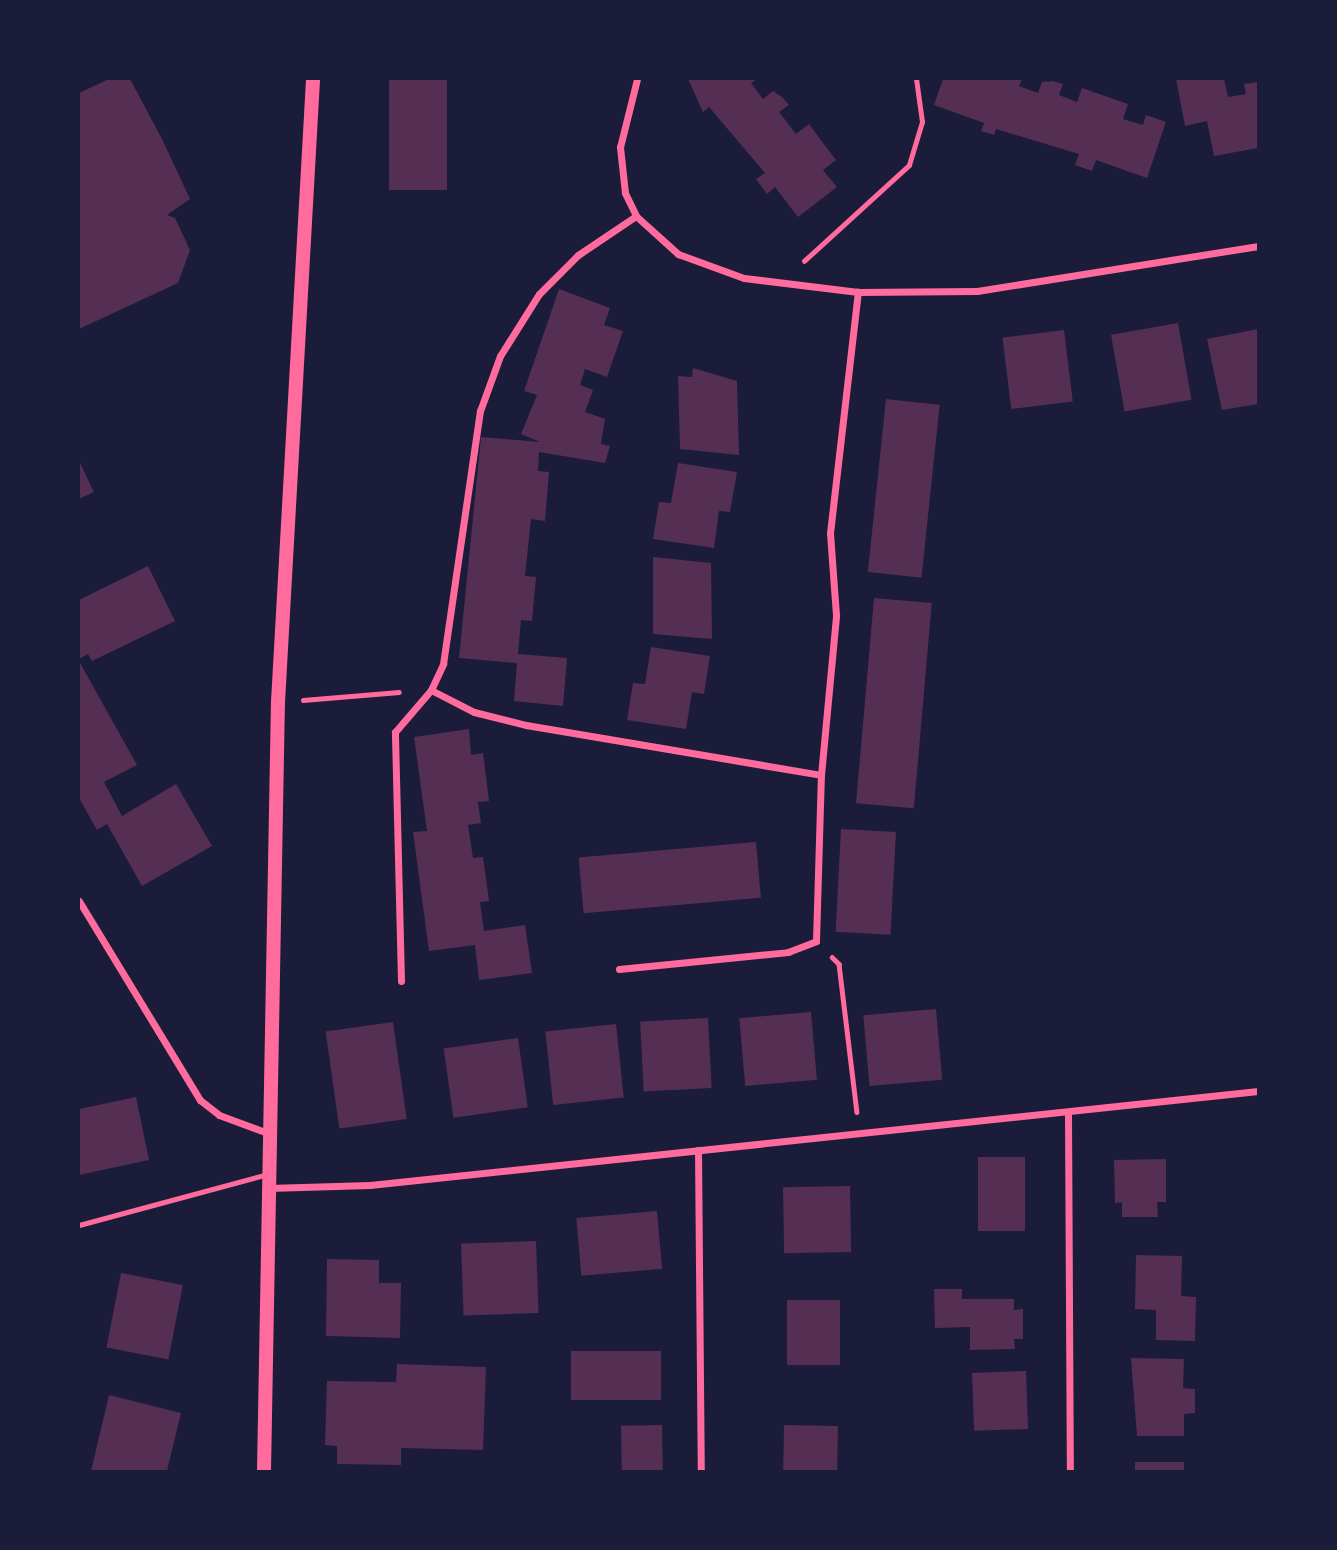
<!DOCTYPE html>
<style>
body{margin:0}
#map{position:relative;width:1337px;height:1550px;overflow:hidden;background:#1b1b3a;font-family:Georgia,serif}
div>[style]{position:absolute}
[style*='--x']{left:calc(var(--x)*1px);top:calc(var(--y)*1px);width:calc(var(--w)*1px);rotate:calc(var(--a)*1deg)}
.building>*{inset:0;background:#542f53;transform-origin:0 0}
.path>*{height:4.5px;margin:-2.25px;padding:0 2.25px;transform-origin:2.25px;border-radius:2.25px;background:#ff6b9d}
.service>*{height:5px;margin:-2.5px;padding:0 2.5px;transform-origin:2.5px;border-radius:2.5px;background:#ff6b9d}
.minor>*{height:7px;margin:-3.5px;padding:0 3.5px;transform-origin:3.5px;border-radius:3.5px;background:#ff6b9d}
.secondary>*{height:14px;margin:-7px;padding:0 7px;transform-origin:7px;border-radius:7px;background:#ff6b9d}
span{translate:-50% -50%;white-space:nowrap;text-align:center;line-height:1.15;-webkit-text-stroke:7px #1b1b3a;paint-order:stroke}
.frame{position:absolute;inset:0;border:80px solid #1b1b3a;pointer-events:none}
</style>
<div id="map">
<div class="building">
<i style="clip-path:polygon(109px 79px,130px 79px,162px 139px,190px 199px,167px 215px,175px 218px,190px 250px,178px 283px,79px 329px,79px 93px)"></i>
<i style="left:389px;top:79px;width:58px;height:111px"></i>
<i style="clip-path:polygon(688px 79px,757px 79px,751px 83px,763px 99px,773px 91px,782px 97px,789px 105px,779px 112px,796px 134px,809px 124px,836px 160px,823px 170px,837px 187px,798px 217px,775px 187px,767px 194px,756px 179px,765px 173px,709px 107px,703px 112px)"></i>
<i style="clip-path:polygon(943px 79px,1022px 79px,1019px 86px,1038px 93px,1042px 82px,1053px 81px,1063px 84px,1059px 95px,1077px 102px,1082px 88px,1128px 104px,1123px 119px,1143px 125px,1146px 115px,1166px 122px,1147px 178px,1096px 160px,1092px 171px,1075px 165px,1079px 154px,996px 129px,994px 135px,981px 131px,984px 123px,934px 105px)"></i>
<i style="clip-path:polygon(1176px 79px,1224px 79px,1228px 97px,1246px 94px,1244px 84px,1258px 82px,1258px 148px,1214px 156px,1207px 121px,1185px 126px)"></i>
<i style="clip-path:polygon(559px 289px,610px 308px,604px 325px,623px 331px,607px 377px,585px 369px,580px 385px,593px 390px,585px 412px,605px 419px,601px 444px,610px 446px,605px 463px,539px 452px,538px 471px,549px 472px,545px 521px,531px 519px,525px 576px,536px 577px,532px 621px,521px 620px,518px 654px,567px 658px,563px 706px,514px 701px,517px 663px,459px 658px,481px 437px,540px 442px,521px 434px,537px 395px,524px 391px)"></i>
<i style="left:1178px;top:323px;width:78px;height:68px;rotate:80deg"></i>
<i style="clip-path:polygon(1258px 329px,1258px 404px,1222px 410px,1207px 339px)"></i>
<i style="left:1064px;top:330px;width:72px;height:62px;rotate:83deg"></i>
<i style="clip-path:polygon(693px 368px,737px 381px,739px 455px,680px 449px,678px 376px,692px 377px)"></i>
<i style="left:886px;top:399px;width:54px;height:174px;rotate:6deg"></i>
<i style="clip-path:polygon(79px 461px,94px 492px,79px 499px)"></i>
<i style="clip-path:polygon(678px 463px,737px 472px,730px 512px,719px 511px,714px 548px,653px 539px,659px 502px,671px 503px)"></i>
<i style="clip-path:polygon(653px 557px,711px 563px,712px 639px,653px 634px)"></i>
<i style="clip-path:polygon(148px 566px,175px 621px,92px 661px,88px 654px,79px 659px,79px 600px)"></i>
<i style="left:874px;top:598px;width:58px;height:206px;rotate:5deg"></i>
<i style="clip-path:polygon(651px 647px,710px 656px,704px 694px,692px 692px,686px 729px,627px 720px,633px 683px,645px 684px)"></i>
<i style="clip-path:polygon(79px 661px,137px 765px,104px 782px,122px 816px,176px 784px,212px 846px,142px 886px,107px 824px,97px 830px,79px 798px)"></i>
<i style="clip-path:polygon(469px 729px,471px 755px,483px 753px,489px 801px,478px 802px,481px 823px,468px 825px,473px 858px,483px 857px,489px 901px,480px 902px,484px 931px,525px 925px,532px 973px,479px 980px,475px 945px,429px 951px,413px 832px,427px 831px,414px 737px)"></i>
<i style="left:841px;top:829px;width:55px;height:103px;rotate:3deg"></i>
<i style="left:756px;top:842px;width:56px;height:178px;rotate:85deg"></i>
<i style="left:936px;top:1009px;width:71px;height:73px;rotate:85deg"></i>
<i style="left:811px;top:1012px;width:68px;height:72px;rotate:85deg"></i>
<i style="left:708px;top:1018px;width:70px;height:68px;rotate:87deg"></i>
<i style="left:393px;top:1022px;width:98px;height:68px;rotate:82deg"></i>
<i style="left:616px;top:1024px;width:74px;height:71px;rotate:84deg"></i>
<i style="left:518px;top:1038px;width:70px;height:75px;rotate:82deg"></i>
<i style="clip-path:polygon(136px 1097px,149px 1160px,79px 1175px,79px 1109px)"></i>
<i style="left:978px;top:1157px;width:47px;height:74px"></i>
<i style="clip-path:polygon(1166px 1159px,1166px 1202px,1157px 1202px,1158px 1217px,1122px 1217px,1122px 1202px,1115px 1203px,1114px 1160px)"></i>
<i style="left:850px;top:1186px;width:66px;height:67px;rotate:89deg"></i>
<i style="left:657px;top:1211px;width:58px;height:81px;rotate:85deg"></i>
<i style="left:536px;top:1241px;width:72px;height:75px;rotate:88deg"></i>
<i style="clip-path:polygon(1136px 1255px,1182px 1256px,1181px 1296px,1196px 1297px,1195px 1341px,1156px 1340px,1156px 1310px,1135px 1309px)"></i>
<i style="clip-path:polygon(327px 1259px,379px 1260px,379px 1283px,401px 1283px,400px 1338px,326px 1336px)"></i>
<i style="left:121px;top:1273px;width:63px;height:76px;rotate:11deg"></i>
<i style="clip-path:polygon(934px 1289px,962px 1289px,962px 1299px,1014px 1299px,1014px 1310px,1023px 1309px,1023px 1339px,1014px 1339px,1015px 1349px,970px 1350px,970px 1327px,935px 1328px)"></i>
<i style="left:787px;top:1300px;width:53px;height:65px"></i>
<i style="left:571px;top:1351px;width:90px;height:49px"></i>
<i style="clip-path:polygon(1131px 1358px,1184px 1359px,1183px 1388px,1195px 1389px,1195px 1413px,1184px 1414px,1184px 1436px,1137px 1436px)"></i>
<i style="clip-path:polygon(397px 1364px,486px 1367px,483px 1450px,401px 1448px,401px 1465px,337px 1464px,337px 1446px,325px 1445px,327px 1381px,396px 1382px)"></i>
<i style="left:1026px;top:1371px;width:58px;height:54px;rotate:88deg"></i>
<i style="clip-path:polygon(109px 1395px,181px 1413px,167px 1471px,91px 1471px)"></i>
<i style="left:662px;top:1425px;width:45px;height:41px;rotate:89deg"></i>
<i style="left:784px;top:1425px;width:54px;height:46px;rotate:1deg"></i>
<i style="left:1184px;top:1462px;width:9px;height:49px;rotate:90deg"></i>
</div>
<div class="path">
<i style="--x:804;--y:261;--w:142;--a:-42.4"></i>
<i style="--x:909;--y:165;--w:45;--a:-73.2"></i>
<i style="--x:922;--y:122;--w:43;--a:-97.9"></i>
<i style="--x:303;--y:700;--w:96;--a:-4.8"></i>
<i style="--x:832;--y:957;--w:10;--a:45"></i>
<i style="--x:839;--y:964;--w:149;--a:83.1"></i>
</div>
<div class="service">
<i style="--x:79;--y:1225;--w:196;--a:-15.1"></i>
</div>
<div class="minor">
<i style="--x:637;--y:79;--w:70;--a:104"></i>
<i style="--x:620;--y:147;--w:46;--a:83.8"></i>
<i style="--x:625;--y:193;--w:25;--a:64"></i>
<i style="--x:636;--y:216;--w:57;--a:42.1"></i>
<i style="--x:678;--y:254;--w:70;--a:20"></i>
<i style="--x:744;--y:278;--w:115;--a:7"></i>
<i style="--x:858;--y:292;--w:119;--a:-0.5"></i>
<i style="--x:977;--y:291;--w:285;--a:-9.1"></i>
<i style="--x:431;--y:690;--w:48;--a:27.1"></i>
<i style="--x:474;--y:712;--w:54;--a:14"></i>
<i style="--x:526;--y:725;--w:299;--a:9.6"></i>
<i style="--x:79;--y:901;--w:233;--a:58.7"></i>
<i style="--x:200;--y:1100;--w:24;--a:38"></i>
<i style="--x:219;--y:1115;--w:52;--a:20.2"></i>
<i style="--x:619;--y:969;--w:170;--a:-5.7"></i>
<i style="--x:788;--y:952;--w:30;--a:-21"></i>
<i style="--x:816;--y:941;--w:166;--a:-88.3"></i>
<i style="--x:821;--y:775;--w:161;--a:-84.6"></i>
<i style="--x:836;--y:615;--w:82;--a:-94.2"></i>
<i style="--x:830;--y:533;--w:243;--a:-83.4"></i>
<i style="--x:401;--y:981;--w:249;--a:-91.4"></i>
<i style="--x:395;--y:732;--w:55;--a:-49.4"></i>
<i style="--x:431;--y:690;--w:29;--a:-65"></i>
<i style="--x:443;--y:664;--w:256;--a:-81.7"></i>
<i style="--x:480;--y:411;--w:59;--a:-70"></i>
<i style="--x:500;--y:356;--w:73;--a:-57.8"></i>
<i style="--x:539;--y:294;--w:55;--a:-45"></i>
<i style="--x:578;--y:255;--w:70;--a:-33.9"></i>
<i style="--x:1068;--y:1114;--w:357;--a:89.7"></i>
<i style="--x:698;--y:1150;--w:321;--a:89.5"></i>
<i style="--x:268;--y:1188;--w:102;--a:-1.7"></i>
<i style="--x:370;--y:1185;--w:893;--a:-6.04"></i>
</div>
<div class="secondary">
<i style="--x:264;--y:1471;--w:769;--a:-88.96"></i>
<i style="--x:278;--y:702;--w:624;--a:-86.78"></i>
</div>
<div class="frame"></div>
</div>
